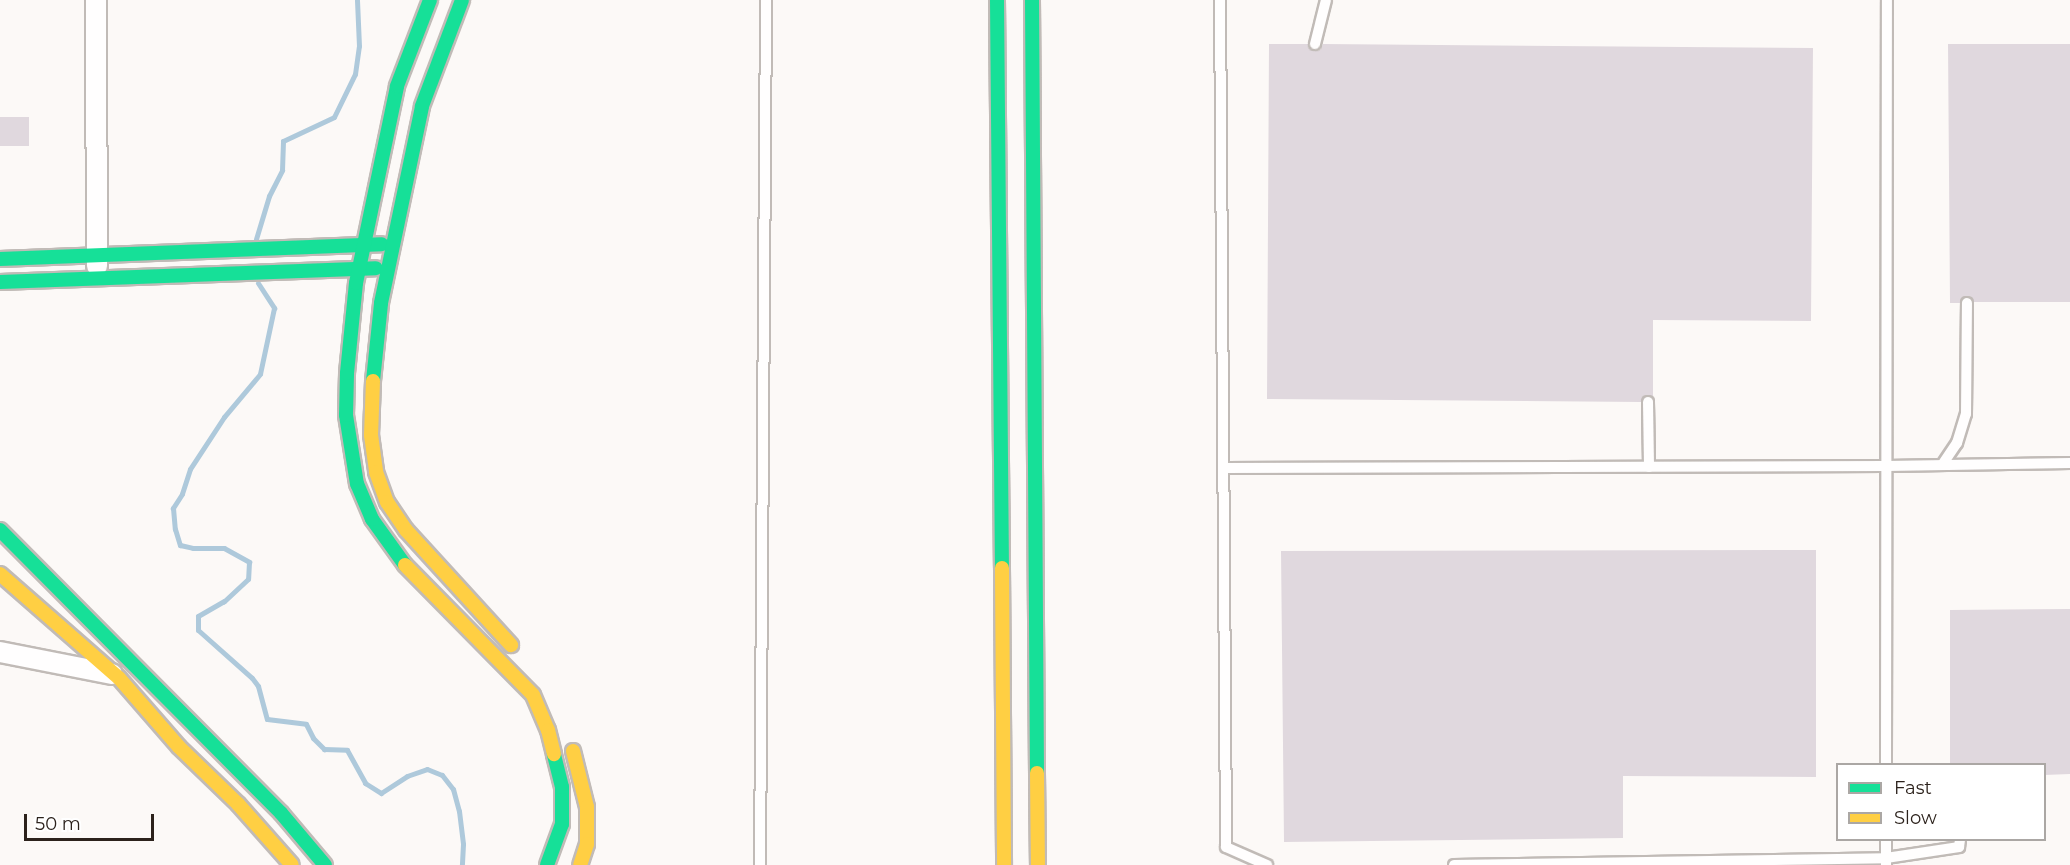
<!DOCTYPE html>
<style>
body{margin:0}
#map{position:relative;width:2070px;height:865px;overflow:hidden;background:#fcf9f7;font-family:Montserrat,sans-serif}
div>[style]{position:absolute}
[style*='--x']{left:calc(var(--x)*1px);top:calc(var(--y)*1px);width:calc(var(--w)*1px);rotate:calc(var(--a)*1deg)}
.stream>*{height:5px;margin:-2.5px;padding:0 2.5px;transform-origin:2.5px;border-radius:2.5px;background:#aec9db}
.building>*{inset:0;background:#e0d8de;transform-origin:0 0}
.roads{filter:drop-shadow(2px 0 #c1bbb7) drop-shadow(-2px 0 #c1bbb7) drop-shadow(0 2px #c1bbb7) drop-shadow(0 -2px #c1bbb7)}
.lane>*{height:10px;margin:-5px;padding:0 5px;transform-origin:5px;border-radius:5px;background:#fffefe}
.street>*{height:20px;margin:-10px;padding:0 10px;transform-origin:10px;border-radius:10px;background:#fffefe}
.fast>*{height:14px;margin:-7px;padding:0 7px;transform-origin:7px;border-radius:7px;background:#16e098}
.slow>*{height:14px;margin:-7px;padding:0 7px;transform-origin:7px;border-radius:7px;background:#ffcf43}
span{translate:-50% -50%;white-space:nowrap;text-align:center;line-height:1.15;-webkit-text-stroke:4.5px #fff;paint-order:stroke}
.legend{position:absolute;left:1836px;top:763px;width:210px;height:78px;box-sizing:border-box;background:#fff;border:2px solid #aba7a4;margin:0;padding:8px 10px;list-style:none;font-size:18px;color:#2c221c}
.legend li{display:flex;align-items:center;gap:12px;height:30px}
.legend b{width:30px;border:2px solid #aba7a4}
.scale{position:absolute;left:24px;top:814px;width:130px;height:27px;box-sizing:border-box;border:3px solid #2c221c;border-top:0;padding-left:8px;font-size:18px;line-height:21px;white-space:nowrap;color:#2c221c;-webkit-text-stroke:4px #fff;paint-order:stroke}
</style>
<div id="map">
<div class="stream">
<i style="--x:256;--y:239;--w:45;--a:-73.2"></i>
<i style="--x:269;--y:196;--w:29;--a:-63"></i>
<i style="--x:282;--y:170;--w:29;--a:-88"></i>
<i style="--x:283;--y:141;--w:56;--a:-25.2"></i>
<i style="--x:334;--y:117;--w:48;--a:-64"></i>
<i style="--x:355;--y:74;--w:28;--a:-82"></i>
<i style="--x:359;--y:46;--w:46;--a:-92.5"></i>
<i style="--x:258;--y:283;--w:30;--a:57"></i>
<i style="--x:274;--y:308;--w:67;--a:102"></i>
<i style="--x:260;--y:374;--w:56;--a:129.9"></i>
<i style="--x:224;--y:417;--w:62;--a:123.2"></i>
<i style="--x:190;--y:469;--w:26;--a:108"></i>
<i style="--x:182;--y:494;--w:17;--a:123"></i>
<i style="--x:173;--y:508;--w:21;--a:85"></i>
<i style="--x:175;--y:529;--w:17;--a:73"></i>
<i style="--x:180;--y:545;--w:13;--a:13"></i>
<i style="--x:193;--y:548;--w:31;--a:0"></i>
<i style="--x:224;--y:548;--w:29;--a:29"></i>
<i style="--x:249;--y:562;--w:17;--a:93"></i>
<i style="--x:248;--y:579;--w:33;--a:137"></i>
<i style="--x:224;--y:601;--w:30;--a:150"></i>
<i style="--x:198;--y:616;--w:14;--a:90"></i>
<i style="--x:198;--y:630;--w:72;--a:41.6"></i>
<i style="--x:252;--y:678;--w:10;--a:53"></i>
<i style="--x:258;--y:686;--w:34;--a:75"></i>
<i style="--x:267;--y:719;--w:39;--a:7"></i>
<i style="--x:306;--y:724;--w:16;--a:63"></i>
<i style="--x:313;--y:738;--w:16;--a:45"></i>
<i style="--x:324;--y:749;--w:23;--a:2"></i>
<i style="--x:347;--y:750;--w:38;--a:61"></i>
<i style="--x:365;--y:783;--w:19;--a:32"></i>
<i style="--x:381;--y:793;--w:31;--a:-33"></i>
<i style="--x:407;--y:776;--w:21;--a:-19"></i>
<i style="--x:427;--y:769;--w:16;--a:22"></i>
<i style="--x:442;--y:775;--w:18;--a:52"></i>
<i style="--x:453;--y:789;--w:23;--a:75"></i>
<i style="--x:459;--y:811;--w:33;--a:83"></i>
<i style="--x:463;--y:844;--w:21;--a:93"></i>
</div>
<div class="building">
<i style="clip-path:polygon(1269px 44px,1308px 44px,1314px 51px,1320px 50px,1323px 44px,1813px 48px,1811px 321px,1653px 320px,1653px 396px,1645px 395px,1641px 402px,1267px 399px)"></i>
<i style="clip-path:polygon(1948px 44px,2070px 44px,2070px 302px,1974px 302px,1971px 297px,1966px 296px,1960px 303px,1950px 303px)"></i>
<i style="left:0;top:117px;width:29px;height:29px"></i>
<i style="clip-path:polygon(1816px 550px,1816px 777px,1623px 776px,1623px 838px,1284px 842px,1281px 551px)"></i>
<i style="clip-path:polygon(2070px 609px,2070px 774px,2044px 775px,2044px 765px,1950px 765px,1950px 610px)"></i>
</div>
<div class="roads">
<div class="lane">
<i style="--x:1220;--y:0;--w:847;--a:89.59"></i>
<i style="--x:1226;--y:847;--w:45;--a:23.7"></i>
<i style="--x:1315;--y:44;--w:45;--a:-76"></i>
<i style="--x:1648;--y:402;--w:65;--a:89.1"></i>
<i style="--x:1942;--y:465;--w:27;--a:-56"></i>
<i style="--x:1957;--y:443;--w:30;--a:-73"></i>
<i style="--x:1966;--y:414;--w:111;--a:-89.5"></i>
<i style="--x:1223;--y:468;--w:663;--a:-0.17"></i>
<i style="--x:1886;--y:466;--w:184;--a:-0.9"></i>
<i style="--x:1886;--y:764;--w:764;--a:-89.93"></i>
<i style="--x:1886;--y:840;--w:25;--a:90"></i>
<i style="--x:760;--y:865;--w:865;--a:-89.6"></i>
<i style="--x:1454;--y:865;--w:432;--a:-0.9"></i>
<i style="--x:1886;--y:858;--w:74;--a:-8.6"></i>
<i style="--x:1959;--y:847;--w:7;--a:-82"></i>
</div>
<div class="street">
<i style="--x:96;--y:0;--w:266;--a:89.8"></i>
<i style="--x:0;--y:652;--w:114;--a:11.1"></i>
</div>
<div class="fast">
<i style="--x:997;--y:0;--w:568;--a:89.5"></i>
<i style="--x:1032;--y:0;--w:773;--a:89.63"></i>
<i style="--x:0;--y:259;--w:382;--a:-2.2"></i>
<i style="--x:0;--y:282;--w:376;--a:-2.1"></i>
<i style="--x:373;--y:381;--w:78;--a:-84.1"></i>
<i style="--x:381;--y:303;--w:201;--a:-78.2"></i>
<i style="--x:422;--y:106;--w:113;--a:-69.3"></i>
<i style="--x:0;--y:530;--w:399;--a:45.2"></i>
<i style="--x:281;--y:813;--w:68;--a:49.8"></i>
<i style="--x:405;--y:565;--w:57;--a:-125.7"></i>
<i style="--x:372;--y:519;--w:38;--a:-113"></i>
<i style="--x:357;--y:484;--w:70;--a:-99.1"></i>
<i style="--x:346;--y:415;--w:42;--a:-88.6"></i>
<i style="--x:347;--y:373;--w:90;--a:-84.3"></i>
<i style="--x:356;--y:283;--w:201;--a:-78.2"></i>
<i style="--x:397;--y:86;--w:92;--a:-69"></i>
<i style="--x:547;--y:865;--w:44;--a:-69.9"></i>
<i style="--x:562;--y:824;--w:37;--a:-90"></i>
<i style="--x:562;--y:787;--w:34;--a:-104"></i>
</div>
<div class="slow">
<i style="--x:373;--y:381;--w:54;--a:92.1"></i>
<i style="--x:371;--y:435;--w:37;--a:82"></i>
<i style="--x:376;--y:472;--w:32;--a:70"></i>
<i style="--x:387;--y:502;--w:34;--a:56"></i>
<i style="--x:406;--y:530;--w:156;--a:47.6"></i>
<i style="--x:405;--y:565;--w:182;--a:45.4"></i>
<i style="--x:533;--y:695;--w:38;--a:67"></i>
<i style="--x:548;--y:730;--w:25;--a:76"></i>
<i style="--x:1002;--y:568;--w:297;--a:89.6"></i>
<i style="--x:0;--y:574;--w:158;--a:41.2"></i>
<i style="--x:119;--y:678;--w:91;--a:49"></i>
<i style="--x:179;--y:747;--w:82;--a:44"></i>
<i style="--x:238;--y:804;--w:81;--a:48.5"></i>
<i style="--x:573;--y:751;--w:58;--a:76"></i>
<i style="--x:587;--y:807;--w:37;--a:90"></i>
<i style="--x:587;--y:844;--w:22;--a:108"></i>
<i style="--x:1037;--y:773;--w:92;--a:89.4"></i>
</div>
</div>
<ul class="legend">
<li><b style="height:8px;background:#16e098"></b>Fast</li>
<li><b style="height:8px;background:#ffcf43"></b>Slow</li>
</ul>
<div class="scale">50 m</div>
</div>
